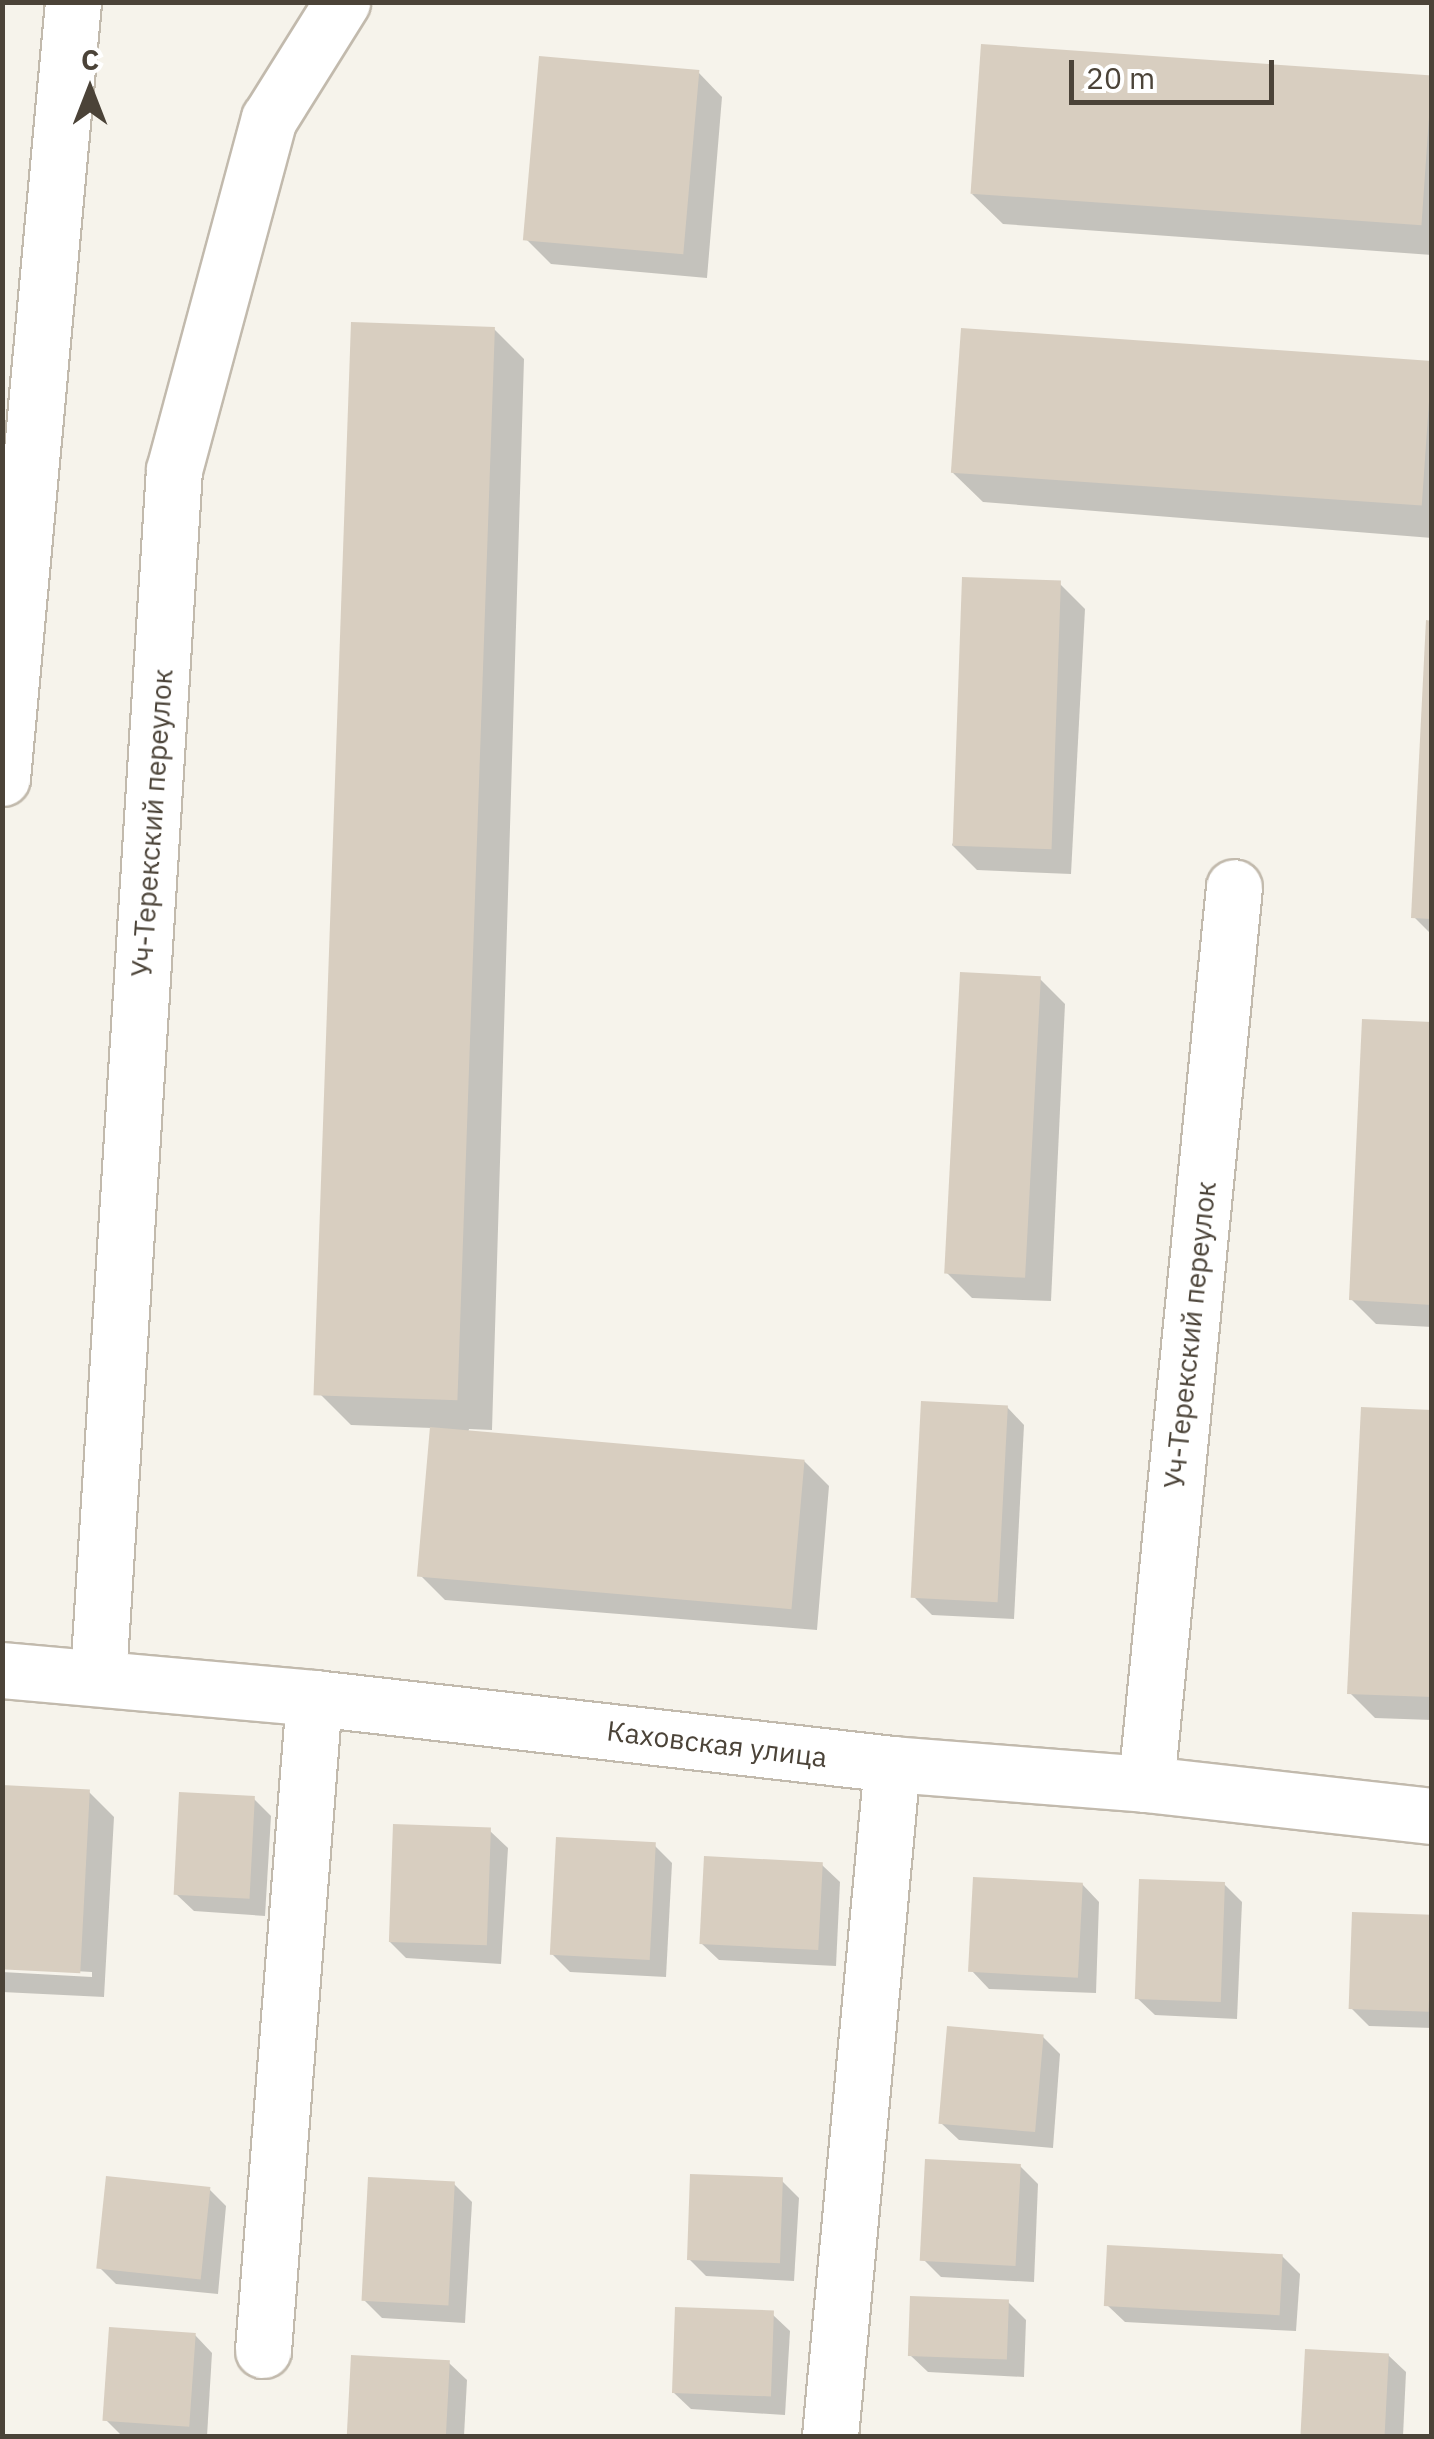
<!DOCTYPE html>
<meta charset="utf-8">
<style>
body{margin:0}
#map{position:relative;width:1434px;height:2439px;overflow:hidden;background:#f6f3eb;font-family:"IBM Plex Sans",sans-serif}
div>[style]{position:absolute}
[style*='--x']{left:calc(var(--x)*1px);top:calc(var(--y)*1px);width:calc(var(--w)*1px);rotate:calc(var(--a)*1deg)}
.shadow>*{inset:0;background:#0003}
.building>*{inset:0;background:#d8cec0;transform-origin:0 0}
.roads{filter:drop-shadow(2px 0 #c2baad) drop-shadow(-2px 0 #c2baad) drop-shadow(0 2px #c2baad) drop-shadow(0 -2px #c2baad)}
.minor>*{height:55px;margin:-27.5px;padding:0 27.5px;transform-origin:27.5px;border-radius:27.5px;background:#fff}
span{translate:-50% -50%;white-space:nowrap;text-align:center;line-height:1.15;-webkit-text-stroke:10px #fff;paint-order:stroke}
.street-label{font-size:28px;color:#4b4338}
.frame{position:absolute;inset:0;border:5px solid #4b4338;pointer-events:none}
.north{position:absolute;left:40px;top:40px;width:100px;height:100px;-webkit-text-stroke:8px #fff;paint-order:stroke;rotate:0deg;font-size:28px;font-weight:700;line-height:40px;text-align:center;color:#4b4338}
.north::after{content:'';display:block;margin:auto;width:35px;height:45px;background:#4b4338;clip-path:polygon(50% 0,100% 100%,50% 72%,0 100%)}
.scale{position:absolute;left:1069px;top:60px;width:205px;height:45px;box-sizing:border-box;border:5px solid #4b4338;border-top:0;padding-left:12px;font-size:30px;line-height:35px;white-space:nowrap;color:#4b4338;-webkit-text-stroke:8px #fff;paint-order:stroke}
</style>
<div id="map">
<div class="shadow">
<i style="clip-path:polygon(698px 72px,722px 97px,707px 278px,551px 264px,526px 239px)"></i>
<i style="clip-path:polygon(1432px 79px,1432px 255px,1003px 224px,972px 194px)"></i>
<i style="clip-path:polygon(494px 329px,524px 359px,492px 1430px,469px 1429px,468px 1433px,804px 1461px,829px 1486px,817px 1630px,445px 1600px,420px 1575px,432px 1428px,351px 1425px,320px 1394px)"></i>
<i style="clip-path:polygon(1432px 368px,1432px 538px,983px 502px,952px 472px)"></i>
<i style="clip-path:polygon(1060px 584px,1085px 609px,1071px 874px,977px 870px,952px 845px)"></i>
<i style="clip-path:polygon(1432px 623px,1432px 935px,1414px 917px)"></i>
<i style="clip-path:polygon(1040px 979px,1065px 1004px,1051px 1301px,972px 1298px,947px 1273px)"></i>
<i style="clip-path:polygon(1432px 1025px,1432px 1327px,1376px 1324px,1351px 1299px)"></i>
<i style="clip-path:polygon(1007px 1407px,1024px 1425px,1014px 1619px,932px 1615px,914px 1597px)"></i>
<i style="clip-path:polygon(1432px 1413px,1432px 1720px,1375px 1718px,1350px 1693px)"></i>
<i style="clip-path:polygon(89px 1792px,114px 1817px,104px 1997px,2px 1992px,2px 1972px,92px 1977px,92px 1972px,2px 1967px)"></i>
<i style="clip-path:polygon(254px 1799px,271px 1816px,265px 1916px,194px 1911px,176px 1894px)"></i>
<i style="clip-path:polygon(490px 1831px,508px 1848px,501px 1964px,406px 1958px,389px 1941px)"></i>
<i style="clip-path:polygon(655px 1846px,672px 1863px,666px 1977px,570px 1972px,552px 1954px)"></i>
<i style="clip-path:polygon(822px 1865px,840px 1882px,836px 1966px,719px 1960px,701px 1943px)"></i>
<i style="clip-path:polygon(1082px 1884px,1099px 1902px,1096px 1993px,989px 1989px,972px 1971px)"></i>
<i style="clip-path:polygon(1224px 1884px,1242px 1902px,1237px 2019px,1155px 2015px,1137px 1998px)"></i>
<i style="clip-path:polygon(1432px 1917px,1432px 2028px,1369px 2026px,1351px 2008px)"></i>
<i style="clip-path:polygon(1043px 2037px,1060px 2054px,1053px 2148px,959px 2140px,941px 2123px)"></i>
<i style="clip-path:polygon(1020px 2166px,1038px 2184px,1034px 2282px,941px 2277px,924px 2260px)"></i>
<i style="clip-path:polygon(782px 2181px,799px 2198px,794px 2281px,706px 2276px,689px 2259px)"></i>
<i style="clip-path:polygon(454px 2184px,472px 2202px,465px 2323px,382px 2318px,364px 2300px)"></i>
<i style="clip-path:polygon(209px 2189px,226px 2206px,218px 2294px,116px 2284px,99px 2267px)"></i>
<i style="clip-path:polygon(1282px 2256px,1300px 2274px,1296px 2331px,1125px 2322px,1107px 2305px)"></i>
<i style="clip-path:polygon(1008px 2302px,1026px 2320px,1024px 2377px,928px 2372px,910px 2355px)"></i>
<i style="clip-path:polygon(772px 2314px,790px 2331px,785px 2415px,691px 2409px,673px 2392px)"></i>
<i style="clip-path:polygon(195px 2335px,212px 2353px,207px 2436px,122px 2436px,106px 2420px)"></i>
<i style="clip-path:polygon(1307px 2352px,1388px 2355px,1406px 2372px,1403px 2436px,1304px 2436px)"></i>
<i style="clip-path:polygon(353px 2357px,449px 2363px,467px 2380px,464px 2436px,349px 2436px)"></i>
</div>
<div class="building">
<i style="left:981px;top:44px;width:452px;height:150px;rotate:4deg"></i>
<i style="left:539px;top:56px;width:161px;height:185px;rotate:5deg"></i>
<i style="left:351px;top:322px;width:144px;height:1074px;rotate:2deg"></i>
<i style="left:961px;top:328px;width:472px;height:145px;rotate:4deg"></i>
<i style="left:962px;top:577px;width:99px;height:269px;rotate:2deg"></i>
<i style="clip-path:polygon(1426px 620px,1432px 621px,1432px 919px,1411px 918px)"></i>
<i style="left:960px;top:972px;width:81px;height:302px;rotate:3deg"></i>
<i style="clip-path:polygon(1362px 1019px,1432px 1022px,1432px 1305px,1349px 1300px)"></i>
<i style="left:921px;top:1401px;width:87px;height:197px;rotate:3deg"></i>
<i style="clip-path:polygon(1361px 1407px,1432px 1410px,1432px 1697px,1347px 1694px)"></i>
<i style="left:430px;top:1427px;width:376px;height:150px;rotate:5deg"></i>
<i style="left:2px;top:1785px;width:88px;height:184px;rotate:3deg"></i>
<i style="left:179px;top:1792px;width:76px;height:103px;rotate:3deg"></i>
<i style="left:393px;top:1824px;width:98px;height:118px;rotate:2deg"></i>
<i style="left:556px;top:1837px;width:100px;height:118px;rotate:3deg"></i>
<i style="left:704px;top:1856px;width:119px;height:88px;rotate:3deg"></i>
<i style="left:973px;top:1877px;width:110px;height:95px;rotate:3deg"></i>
<i style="left:1139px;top:1879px;width:86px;height:120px;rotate:2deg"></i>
<i style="left:1352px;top:1912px;width:80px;height:97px;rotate:2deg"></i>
<i style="left:947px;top:2026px;width:97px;height:98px;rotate:5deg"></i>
<i style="left:925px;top:2159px;width:96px;height:102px;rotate:3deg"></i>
<i style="left:690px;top:2174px;width:93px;height:86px;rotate:2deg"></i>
<i style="left:106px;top:2176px;width:105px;height:93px;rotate:6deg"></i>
<i style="left:368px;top:2177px;width:87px;height:124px;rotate:3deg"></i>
<i style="left:1107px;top:2245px;width:176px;height:61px;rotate:3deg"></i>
<i style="left:910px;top:2296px;width:99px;height:60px;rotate:2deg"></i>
<i style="left:675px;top:2307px;width:99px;height:86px;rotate:2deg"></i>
<i style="left:109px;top:2327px;width:87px;height:94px;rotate:4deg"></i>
<i style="left:1305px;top:2349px;width:84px;height:87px;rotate:3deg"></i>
<i style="left:351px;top:2355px;width:99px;height:81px;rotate:3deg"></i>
</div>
<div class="roads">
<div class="minor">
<i style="--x:2;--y:778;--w:779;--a:-84.77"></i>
<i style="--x:2;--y:1670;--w:313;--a:5.1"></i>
<i style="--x:314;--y:1698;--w:582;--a:6.51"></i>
<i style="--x:892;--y:1764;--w:255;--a:4.5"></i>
<i style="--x:1146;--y:1784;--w:288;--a:6.4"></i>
<i style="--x:98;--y:1677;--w:1209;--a:-86.4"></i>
<i style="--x:174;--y:470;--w:364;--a:-74.9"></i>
<i style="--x:269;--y:119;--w:138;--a:-58"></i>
<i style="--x:1146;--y:1784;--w:901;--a:-84.4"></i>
<i style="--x:263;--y:2350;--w:654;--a:-85.53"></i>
<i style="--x:830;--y:2436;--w:675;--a:-84.73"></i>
</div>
</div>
<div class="street-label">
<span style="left:152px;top:823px;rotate:-86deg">Уч-Терекский переулок</span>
<span style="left:1190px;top:1335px;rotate:-84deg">Уч-Терекский переулок</span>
<span style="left:717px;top:1744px;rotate:7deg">Каховская улица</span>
</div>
<div class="frame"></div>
<div class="north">С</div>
<div class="scale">20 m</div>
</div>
